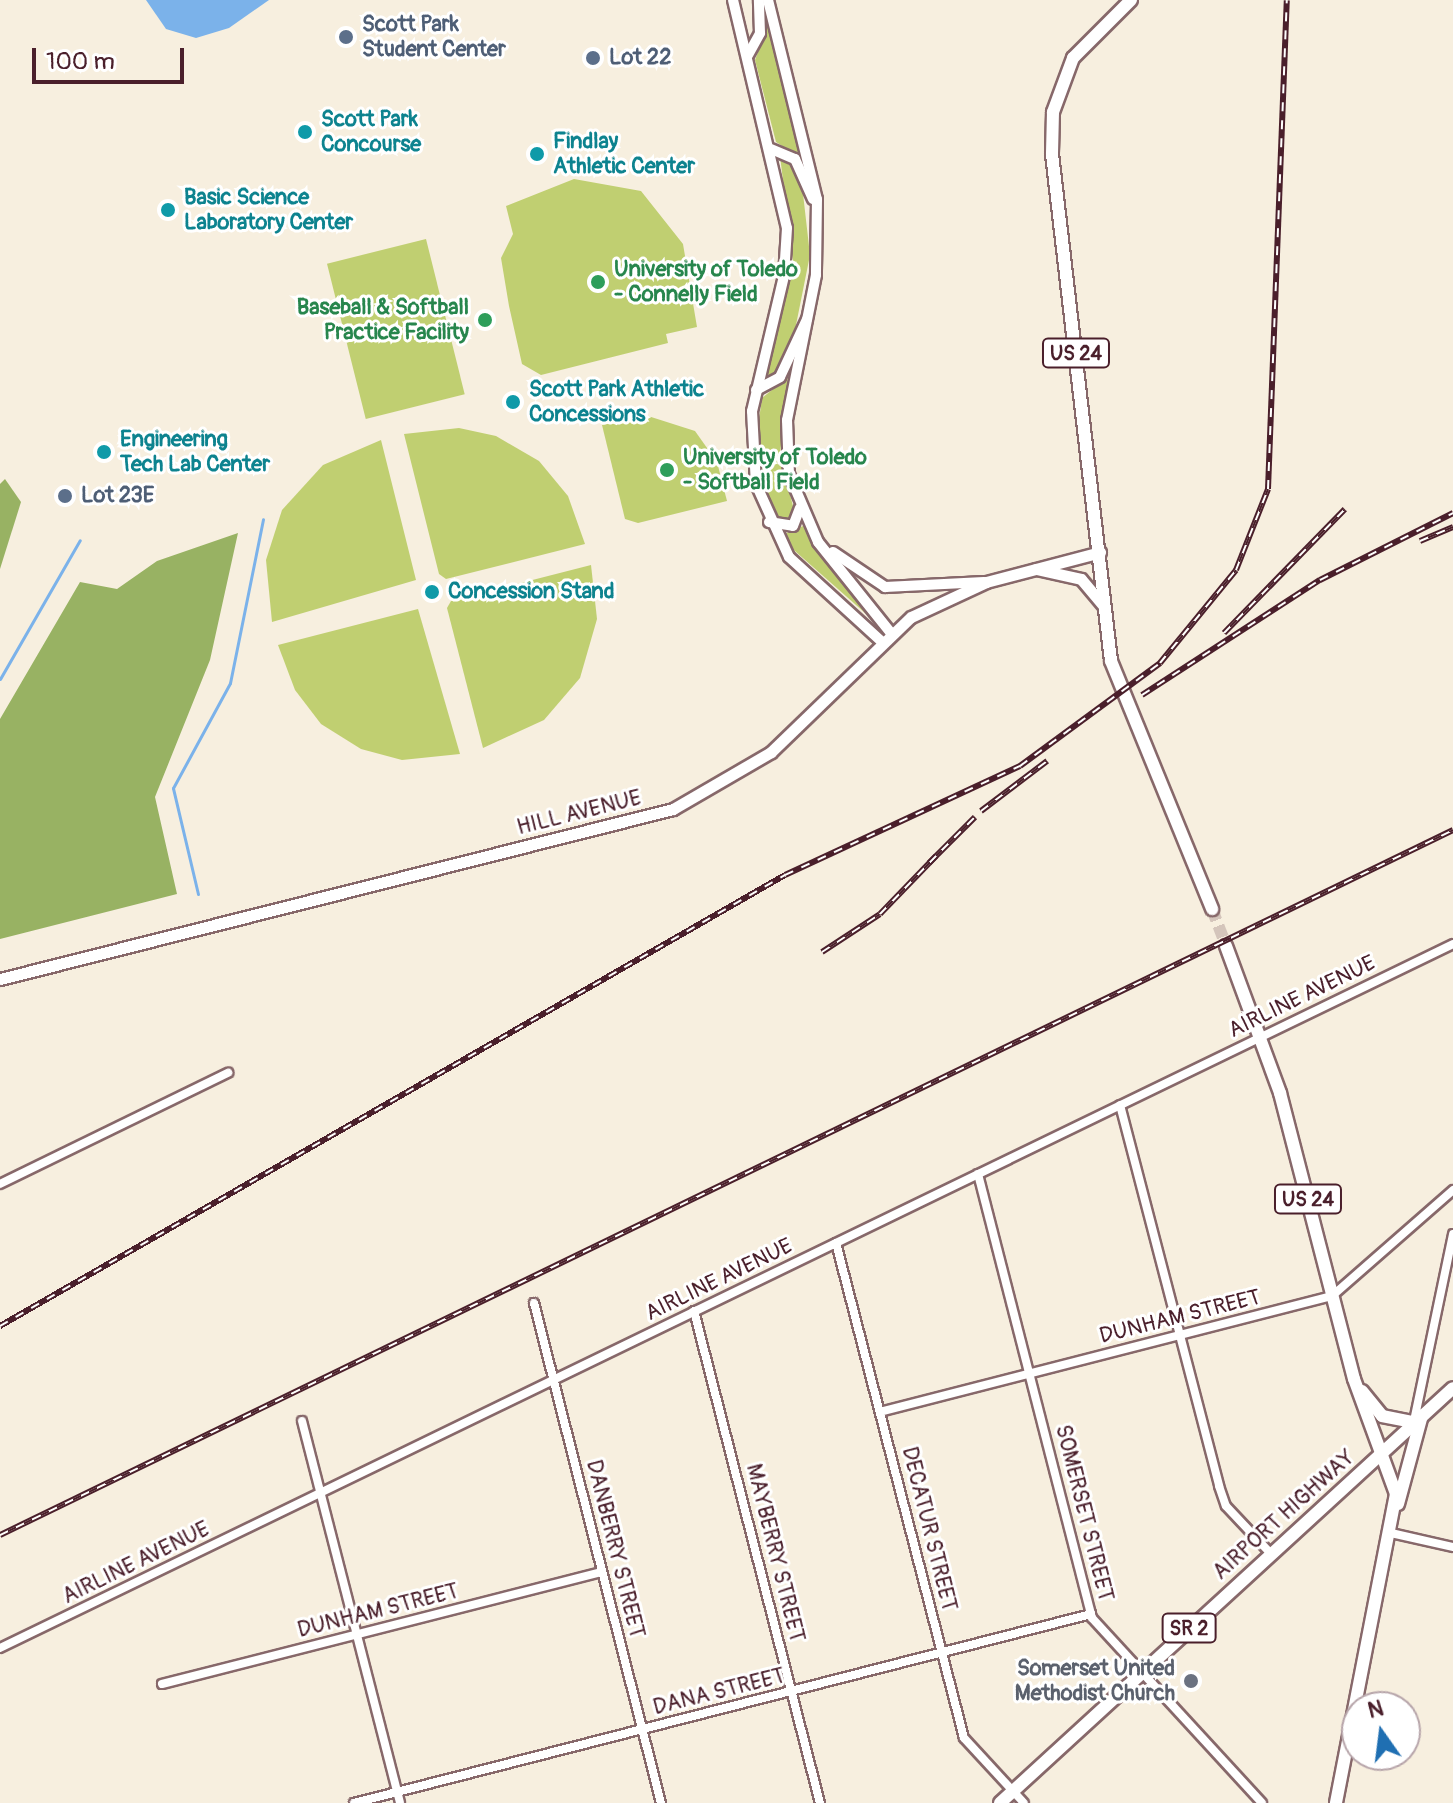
<!DOCTYPE html>
<style>
body{margin:0}
#map{position:relative;width:1453px;height:1803px;overflow:hidden;background:#f7efdf;font-family:Pangolin,sans-serif}
div>[style]{position:absolute}
[style*='--x']{left:calc(var(--x)*1px);top:calc(var(--y)*1px);width:calc(var(--w)*1px);rotate:calc(var(--a)*1deg)}
.green>*{inset:0;background:#c0cf71;transform-origin:0 0}
.forest>*{inset:0;background:#98b263}
.water>*{inset:0;background:#7bb2ea}
.stream>*{height:3px;margin:-1.5px;padding:0 1.5px;transform-origin:1.5px;border-radius:1.5px;background:#7bb2ea}
.primary-tunnel>*{height:12px;margin-top:-6px;transform-origin:0;background:repeating-linear-gradient(90deg,#d4c5bb 0 12px,transparent 0 18px)}
.roads{filter:drop-shadow(2px 0 #87686a) drop-shadow(-2px 0 #87686a) drop-shadow(0 2px #87686a) drop-shadow(0 -2px #87686a)}
.minor>*{height:8px;margin:-4px;padding:0 4px;transform-origin:4px;border-radius:4px;background:#fff}
.tertiary>*{height:10px;margin:-5px;padding:0 5px;transform-origin:5px;border-radius:5px;background:#fff}
.secondary>*{height:11px;margin:-5.5px;padding:0 5.5px;transform-origin:5.5px;border-radius:5.5px;background:#fff}
.primary>*{height:12px;margin:-6px;padding:0 6px;transform-origin:6px;border-radius:6px;background:#fff}
.rail>*{height:6px;margin-top:-3px;transform-origin:0;background:repeating-linear-gradient(90deg,#fff 0 9px,#4a1f2b 0 18px);box-sizing:border-box;border-block:2px solid #4a1f2b}
.dots>*{width:22px;height:22px;translate:-50% -50%;box-sizing:border-box;border:4px solid #fff;border-radius:50%}
span{translate:-50% -50%;white-space:nowrap;text-align:center;line-height:1.15;-webkit-text-stroke:6px #fff;paint-order:stroke}
.shield-label span{padding:2px 6px;background:#fff;border:2px solid;border-radius:6px;-webkit-text-stroke-width:0}
.shield-label{font-size:20px;color:#4a1f2b;font-weight:700}
.service-label{font-size:22px;color:#4e5e75;font-weight:700}
.left{translate:0 -50%;text-align:left}
.culture-label{font-size:22px;color:#0d838f;font-weight:700}
.leisure-label{font-size:22px;color:#27864d;font-weight:700}
.right{translate:-100% -50%;text-align:right}
.street-label{font-size:22px;color:#4a1f2b}
.worship-label{font-size:22px;color:#5b616d;font-weight:700}
.north{position:absolute;left:1341px;top:1691px;width:80px;height:80px;box-sizing:border-box;background:#fff;border:2px solid #b7a5aa;border-radius:50%;rotate:346deg;font-size:22px;font-weight:700;line-height:32px;text-align:center;color:#4a1f2b}
.north::after{content:'';display:block;margin:auto;width:28px;height:36px;background:#1f6fb2;clip-path:polygon(50% 0,100% 100%,50% 72%,0 100%)}
.scale{position:absolute;left:32px;top:48px;width:152px;height:36px;box-sizing:border-box;border:4px solid #4a1f2b;border-top:0;padding-left:10px;font-size:24px;line-height:28px;white-space:nowrap;color:#4a1f2b;-webkit-text-stroke:6px #fff;paint-order:stroke}
</style>
<div id="map">
<div class="green">
<i style="clip-path:polygon(768px 25px,803px 157px,801px 158px,776px 142px,755px 60px)"></i>
<i style="clip-path:polygon(780px 156px,801px 176px,810px 255px,793px 340px,780px 371px,766px 381px,793px 262px)"></i>
<i style="clip-path:polygon(574px 179px,641px 191px,683px 244px,697px 327px,666px 334px,668px 343px,541px 375px,522px 364px,509px 306px,501px 258px,513px 234px,506px 206px)"></i>
<i style="left:426px;top:239px;width:160px;height:102px;rotate:76deg"></i>
<i style="clip-path:polygon(788px 377px,780px 455px,794px 510px,791px 522px,779px 524px,761px 483px,756px 441px,762px 398px)"></i>
<i style="clip-path:polygon(648px 416px,695px 431px,717px 462px,727px 501px,638px 523px,625px 519px,602px 425px)"></i>
<i style="clip-path:polygon(459px 428px,496px 436px,539px 461px,568px 496px,585px 544px,446px 579px,439px 574px,404px 434px)"></i>
<i style="clip-path:polygon(381px 440px,416px 580px,272px 622px,266px 560px,282px 510px,323px 465px)"></i>
<i style="clip-path:polygon(803px 526px,873px 618px,873px 620px,787px 544px,784px 534px)"></i>
<i style="clip-path:polygon(591px 565px,597px 619px,580px 678px,544px 720px,483px 748px,447px 608px,451px 601px)"></i>
<i style="clip-path:polygon(418px 609px,460px 754px,402px 760px,361px 749px,321px 724px,295px 690px,278px 645px)"></i>
</div>
<div class="forest">
<i style="clip-path:polygon(5px 479px,21px 502px,0 569px,0 484px)"></i>
<i style="clip-path:polygon(238px 533px,210px 660px,155px 797px,177px 894px,0 939px,0 719px,80px 582px,117px 589px,157px 561px)"></i>
</div>
<div class="water">
<i style="clip-path:polygon(146px 0,269px 0,229px 28px,196px 38px,166px 29px)"></i>
</div>
<div class="stream">
<i style="--x:0;--y:679;--w:160;--a:-60.1"></i>
<i style="--x:198;--y:894;--w:109;--a:-103.3"></i>
<i style="--x:173;--y:788;--w:119;--a:-61.5"></i>
<i style="--x:230;--y:683;--w:167;--a:-78.6"></i>
</div>
<div class="primary-tunnel">
<i style="--x:1212;--y:909;--w:40;--a:69"></i>
</div>
<div class="roads">
<div class="minor">
<i style="--x:1120;--y:1105;--w:394;--a:75.4"></i>
<i style="--x:1219;--y:1486;--w:21;--a:71"></i>
<i style="--x:1226;--y:1506;--w:66;--a:46.8"></i>
<i style="--x:978;--y:1174;--w:458;--a:75.6"></i>
<i style="--x:1092;--y:1618;--w:251;--a:47.4"></i>
<i style="--x:0;--y:1184;--w:254;--a:-26"></i>
<i style="--x:836;--y:1243;--w:511;--a:75.5"></i>
<i style="--x:964;--y:1738;--w:88;--a:47.3"></i>
<i style="--x:534;--y:1303;--w:516;--a:75.75"></i>
<i style="--x:694;--y:1311;--w:508;--a:75.64"></i>
<i style="--x:880;--y:1412;--w:467;--a:-14.4"></i>
<i style="--x:1332;--y:1296;--w:161;--a:-41.2"></i>
<i style="--x:302;--y:1421;--w:394;--a:75.6"></i>
<i style="--x:1414;--y:1421;--w:191;--a:-78.2"></i>
<i style="--x:1391;--y:1533;--w:64;--a:12.7"></i>
<i style="--x:0;--y:1648;--w:1615;--a:-25.85"></i>
<i style="--x:162;--y:1684;--w:454;--a:-14.3"></i>
<i style="--x:354;--y:1803;--w:761;--a:-14.38"></i>
</div>
<div class="tertiary">
<i style="--x:733;--y:0;--w:234;--a:76.7"></i>
<i style="--x:787;--y:228;--w:48;--a:93.6"></i>
<i style="--x:784;--y:276;--w:139;--a:103.3"></i>
<i style="--x:752;--y:411;--w:73;--a:86.9"></i>
<i style="--x:756;--y:484;--w:80;--a:65.7"></i>
<i style="--x:789;--y:557;--w:125;--a:42.4"></i>
<i style="--x:768;--y:0;--w:205;--a:76.2"></i>
<i style="--x:817;--y:199;--w:76;--a:90.8"></i>
<i style="--x:816;--y:275;--w:148;--a:101.3"></i>
<i style="--x:787;--y:420;--w:54;--a:87.9"></i>
<i style="--x:789;--y:474;--w:74;--a:66.9"></i>
<i style="--x:818;--y:542;--w:115;--a:51.3"></i>
<i style="--x:748;--y:55;--w:25;--a:-61"></i>
<i style="--x:760;--y:33;--w:33;--a:-92"></i>
<i style="--x:771;--y:149;--w:26;--a:23"></i>
<i style="--x:795;--y:159;--w:44;--a:65.8"></i>
<i style="--x:756;--y:390;--w:27;--a:-28"></i>
<i style="--x:780;--y:377;--w:64;--a:-65"></i>
<i style="--x:769;--y:522;--w:24;--a:9"></i>
<i style="--x:793;--y:526;--w:19;--a:-69"></i>
<i style="--x:833;--y:552;--w:63;--a:33.9"></i>
<i style="--x:885;--y:587;--w:99;--a:-2.9"></i>
</div>
<div class="secondary">
<i style="--x:1036;--y:569;--w:46;--a:12.5"></i>
<i style="--x:1081;--y:579;--w:35;--a:50"></i>
<i style="--x:0;--y:979;--w:694;--a:-14.18"></i>
<i style="--x:673;--y:809;--w:113;--a:-30.2"></i>
<i style="--x:771;--y:752;--w:194;--a:-44"></i>
<i style="--x:911;--y:617;--w:83;--a:-25"></i>
<i style="--x:986;--y:582;--w:118;--a:-14.7"></i>
</div>
<div class="primary">
<i style="--x:1131;--y:0;--w:82;--a:135"></i>
<i style="--x:1073;--y:58;--w:58;--a:110.3"></i>
<i style="--x:1053;--y:112;--w:42;--a:91.4"></i>
<i style="--x:1052;--y:154;--w:510;--a:83.36"></i>
<i style="--x:1111;--y:661;--w:268;--a:67.8"></i>
<i style="--x:1226;--y:946;--w:157;--a:69.8"></i>
<i style="--x:1280;--y:1093;--w:295;--a:75.5"></i>
<i style="--x:1354;--y:1379;--w:122;--a:69.9"></i>
<i style="--x:1396;--y:1494;--w:315;--a:101"></i>
<i style="--x:1362;--y:1391;--w:32;--a:51"></i>
<i style="--x:1382;--y:1416;--w:33;--a:11"></i>
<i style="--x:1398;--y:1504;--w:92;--a:-74.9"></i>
<i style="--x:1000;--y:1803;--w:614;--a:-42.49"></i>
</div>
</div>
<div class="rail">
<i style="--x:1420;--y:541;--w:36;--a:-23"></i>
<i style="--x:1224;--y:633;--w:173;--a:-45.7"></i>
<i style="--x:1142;--y:695;--w:212;--a:-32.9"></i>
<i style="--x:1320;--y:580;--w:149;--a:-26.7"></i>
<i style="--x:981;--y:811;--w:83;--a:-37.1"></i>
<i style="--x:929;--y:863;--w:65;--a:-45"></i>
<i style="--x:822;--y:952;--w:69;--a:-33.2"></i>
<i style="--x:880;--y:914;--w:81;--a:-46"></i>
<i style="--x:0;--y:1326;--w:905;--a:-29.88"></i>
<i style="--x:785;--y:875;--w:259;--a:-24.9"></i>
<i style="--x:1020;--y:766;--w:174;--a:-36.3"></i>
<i style="--x:1160;--y:663;--w:120;--a:-50.7"></i>
<i style="--x:1236;--y:570;--w:87;--a:-68.4"></i>
<i style="--x:1268;--y:489;--w:489;--a:-87.8"></i>
<i style="--x:0;--y:1535;--w:1615;--a:-25.88"></i>
</div>
<div class="dots">
<i style="left:346px;top:37px;background:#5c6f8a"></i>
<i style="left:593px;top:58px;background:#5c6f8a"></i>
<i style="left:305px;top:132px;background:#0f9aa8"></i>
<i style="left:537px;top:154px;background:#0f9aa8"></i>
<i style="left:168px;top:210px;background:#0f9aa8"></i>
<i style="left:598px;top:282px;background:#2e9e5b"></i>
<i style="left:485px;top:320px;background:#2e9e5b"></i>
<i style="left:513px;top:402px;background:#0f9aa8"></i>
<i style="left:104px;top:452px;background:#0f9aa8"></i>
<i style="left:667px;top:470px;background:#2e9e5b"></i>
<i style="left:65px;top:496px;background:#5c6f8a"></i>
<i style="left:432px;top:592px;background:#0f9aa8"></i>
<i style="left:1191px;top:1681px;background:#6b7280"></i>
</div>
<div class="shield-label">
<span style="left:1076px;top:353px">US 24</span>
<span style="left:1308px;top:1199px">US 24</span>
<span style="left:1189px;top:1628px">SR 2</span>
</div>
<div class="service-label">
<span class="left" style="left:362px;top:37px">Scott Park<br>Student Center</span>
<span class="left" style="left:609px;top:58px">Lot 22</span>
<span class="left" style="left:81px;top:496px">Lot 23E</span>
</div>
<div class="culture-label">
<span class="left" style="left:321px;top:132px">Scott Park<br>Concourse</span>
<span class="left" style="left:553px;top:154px">Findlay<br>Athletic Center</span>
<span class="left" style="left:184px;top:210px">Basic Science<br>Laboratory Center</span>
<span class="left" style="left:529px;top:402px">Scott Park Athletic<br>Concessions</span>
<span class="left" style="left:120px;top:452px">Engineering<br>Tech Lab Center</span>
<span class="left" style="left:448px;top:592px">Concession Stand</span>
</div>
<div class="leisure-label">
<span class="left" style="left:614px;top:282px">University of Toledo<br>- Connelly Field</span>
<span class="right" style="left:469px;top:320px">Baseball &amp; Softball<br>Practice Facility</span>
<span class="left" style="left:683px;top:470px">University of Toledo<br>- Softball Field</span>
</div>
<div class="street-label">
<span style="left:579px;top:813px;rotate:-14deg">HILL AVENUE</span>
<span style="left:1302px;top:997px;rotate:-26deg">AIRLINE AVENUE</span>
<span style="left:719px;top:1280px;rotate:-26deg">AIRLINE AVENUE</span>
<span style="left:1180px;top:1317px;rotate:-14deg">DUNHAM STREET</span>
<span style="left:1084px;top:1513px;rotate:76deg">SOMERSET STREET</span>
<span style="left:1284px;top:1515px;rotate:-42deg">AIRPORT HIGHWAY</span>
<span style="left:929px;top:1529px;rotate:76deg">DECATUR STREET</span>
<span style="left:615px;top:1549px;rotate:76deg">DANBERRY STREET</span>
<span style="left:775px;top:1553px;rotate:76deg">MAYBERRY STREET</span>
<span style="left:136px;top:1563px;rotate:-26deg">AIRLINE AVENUE</span>
<span style="left:378px;top:1611px;rotate:-14deg">DUNHAM STREET</span>
<span style="left:719px;top:1692px;rotate:-14deg">DANA STREET</span>
</div>
<div class="worship-label">
<span class="right" style="left:1175px;top:1681px">Somerset United<br>Methodist Church</span>
</div>
<div class="north">N</div>
<div class="scale">100 m</div>
</div>
